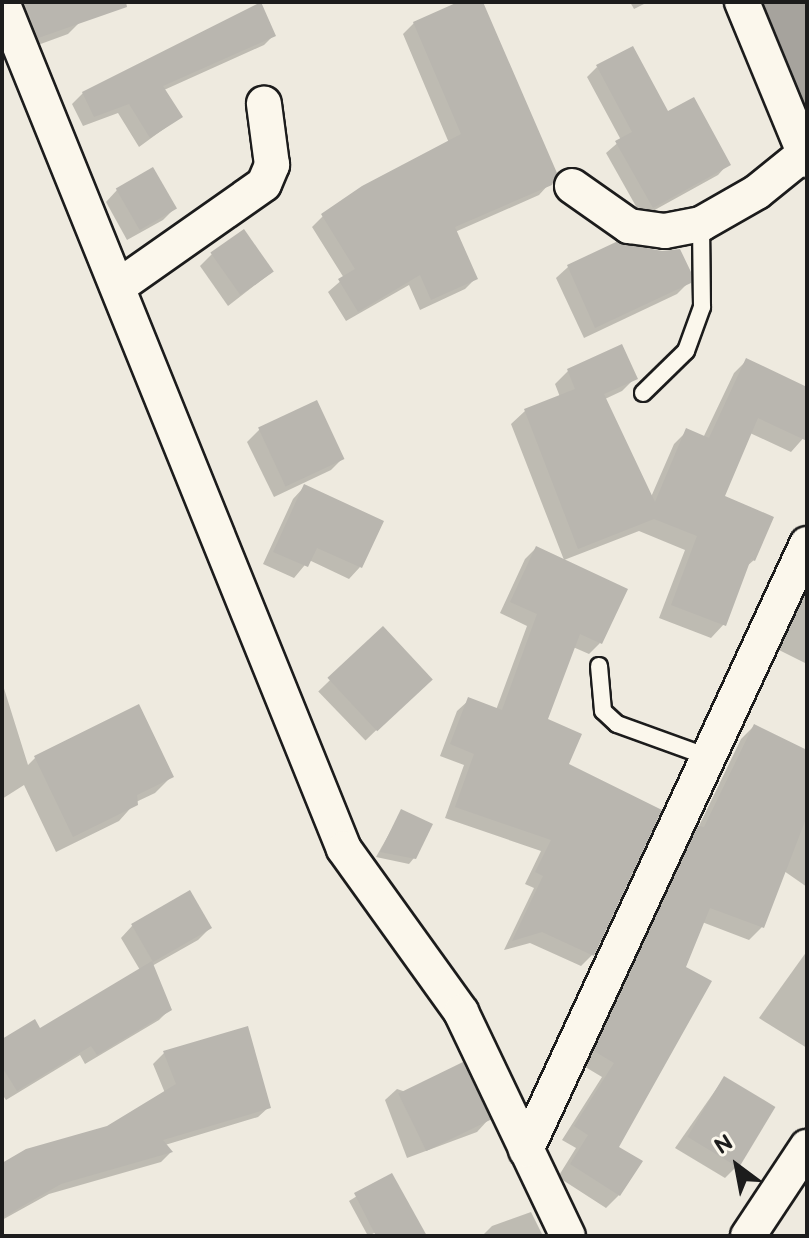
<!DOCTYPE html>
<style>
body{margin:0}
#map{position:relative;width:809px;height:1238px;overflow:hidden;background:#eeeadf;font-family:"Balsamiq Sans",sans-serif}
div>[style]{position:absolute}
[style*='--x']{left:calc(var(--x)*1px);top:calc(var(--y)*1px);width:calc(var(--w)*1px);rotate:calc(var(--a)*1deg)}
.shadow>*{inset:0;background:#0003;transform-origin:0 0}
.river>*{height:76px;margin:-38px;padding:0 38px;transform-origin:38px;border-radius:38px;background:#a6a39d}
.building>*{inset:0;background:#b9b6af;transform-origin:0 0}
.roads{filter:drop-shadow(2px 0 #1c1c1c) drop-shadow(-2px 0 #1c1c1c) drop-shadow(0 2px #1c1c1c) drop-shadow(0 -2px #1c1c1c)}
.lane>*{height:16px;margin:-8px;padding:0 8px;transform-origin:8px;border-radius:8px;background:#fbf7ec}
.street>*{height:34px;margin:-17px;padding:0 17px;transform-origin:17px;border-radius:17px;background:#fbf7ec}
span{translate:-50% -50%;white-space:nowrap;text-align:center;line-height:1.15;-webkit-text-stroke:8px #fbf7ec;paint-order:stroke}
.frame{position:absolute;inset:0;border:4px solid #1c1c1c;pointer-events:none}
.north{position:absolute;left:697px;top:1126px;width:80px;height:80px;-webkit-text-stroke:6px #fbf7ec;paint-order:stroke;rotate:328deg;font-size:22px;font-weight:700;line-height:32px;text-align:center;color:#1c1c1c}
.north::after{content:'';display:block;margin:auto;width:28px;height:36px;background:#1c1c1c;clip-path:polygon(50% 0,100% 100%,50% 72%,0 100%)}
</style>
<div id="map">
<div class="shadow">
<i style="clip-path:polygon(10px 2px,73px 2px,80px 22px,68px 34px,27px 49px)"></i>
<i style="clip-path:polygon(463px 2px,481px 2px,550px 183px,539px 195px,455px 232px,476px 278px,465px 289px,420px 310px,409px 285px,346px 321px,328px 292px,344px 278px,312px 227px,323px 216px,449px 143px,403px 34px,414px 23px)"></i>
<i style="clip-path:polygon(630px 2px,648px 2px,634px 9px)"></i>
<i style="clip-path:polygon(274px 35px,264px 45px,164px 90px,180px 117px,139px 147px,118px 113px,83px 126px,72px 104px,83px 93px)"></i>
<i style="clip-path:polygon(597px 67px,667px 114px,728px 164px,718px 175px,642px 217px,606px 153px,621px 140px,587px 77px)"></i>
<i style="clip-path:polygon(117px 190px,174px 209px,163px 220px,127px 240px,106px 202px)"></i>
<i style="clip-path:polygon(617px 244px,689px 282px,677px 294px,584px 338px,556px 278px,568px 267px)"></i>
<i style="clip-path:polygon(212px 254px,272px 272px,228px 306px,200px 266px)"></i>
<i style="clip-path:polygon(747px 360px,807px 389px,807px 434px,791px 452px,750px 433px,723px 497px,754px 560px,746px 567px,724px 624px,711px 638px,659px 618px,685px 550px,639px 531px,564px 560px,511px 424px,525px 411px,560px 397px,555px 384px,568px 371px,635px 378px,622px 391px,605px 399px,651px 497px,674px 444px,687px 431px,703px 438px,734px 373px)"></i>
<i style="clip-path:polygon(316px 403px,343px 458px,331px 470px,274px 497px,247px 442px,259px 430px)"></i>
<i style="clip-path:polygon(304px 487px,360px 567px,349px 579px,309px 560px,294px 578px,263px 564px,293px 499px)"></i>
<i style="clip-path:polygon(536px 548px,600px 643px,589px 654px,573px 647px,545px 720px,566px 765px,592px 955px,581px 966px,530px 943px,504px 950px,534px 888px,525px 884px,541px 851px,445px 818px,464px 765px,440px 756px,457px 711px,469px 700px,496px 710px,527px 626px,500px 613px,525px 559px)"></i>
<i style="clip-path:polygon(807px 586px,807px 664px,777px 649px)"></i>
<i style="left:383px;top:629px;width:68px;height:90px;rotate:46deg"></i>
<i style="clip-path:polygon(2px 682px,28px 765px,35px 758px,171px 777px,155px 793px,136px 802px,119px 821px,56px 852px,24px 785px,2px 799px)"></i>
<i style="clip-path:polygon(754px 726px,807px 752px,807px 887px,784px 871px,762px 927px,749px 940px,702px 922px,616px 1147px,619px 1195px,606px 1208px,558px 1177px,576px 1148px,562px 1140px,602px 1077px,582px 1065px,686px 841px,697px 830px,741px 739px)"></i>
<i style="clip-path:polygon(402px 811px,414px 858px,409px 864px,376px 857px)"></i>
<i style="clip-path:polygon(132px 926px,210px 928px,198px 940px,152px 966px,170px 1009px,159px 1020px,85px 1064px,80px 1055px,6px 1100px,2px 1094px,2px 1042px,39px 1031px,140px 970px,121px 938px)"></i>
<i style="clip-path:polygon(807px 951px,807px 1048px,759px 1018px)"></i>
<i style="clip-path:polygon(246px 1029px,269px 1107px,258px 1117px,165px 1145px,171px 1152px,161px 1162px,49px 1194px,2px 1220px,2px 1165px,107px 1128px,165px 1093px,153px 1064px,164px 1053px)"></i>
<i style="clip-path:polygon(724px 1078px,737px 1166px,725px 1178px,675px 1148px)"></i>
<i style="clip-path:polygon(397px 1089px,488px 1120px,477px 1132px,407px 1158px,385px 1100px)"></i>
<i style="clip-path:polygon(391px 1175px,406px 1218px,368px 1236px,349px 1201px)"></i>
<i style="clip-path:polygon(531px 1212px,543px 1236px,482px 1236px,492px 1226px)"></i>
</div>
<div class="river">
<i style="--x:782;--y:2;--w:68;--a:68.4"></i>
</div>
<div class="building">
<i style="clip-path:polygon(25px 2px,126px 2px,127px 7px,38px 38px)"></i>
<i style="clip-path:polygon(261px 2px,276px 36px,163px 86px,183px 117px,150px 138px,129px 104px,94px 117px,82px 92px)"></i>
<i style="clip-path:polygon(458px 2px,483px 2px,557px 173px,552px 185px,455px 227px,478px 279px,431px 300px,420px 275px,358px 312px,338px 279px,355px 269px,321px 214px,362px 186px,461px 134px,413px 22px)"></i>
<i style="clip-path:polygon(633px 46px,668px 111px,694px 97px,731px 165px,653px 208px,615px 141px,632px 132px,596px 65px)"></i>
<i style="left:153px;top:167px;width:48px;height:43px;rotate:60deg"></i>
<i style="left:244px;top:229px;width:52px;height:41px;rotate:55deg"></i>
<i style="clip-path:polygon(616px 242px,662px 251px,680px 249px,691px 272px,691px 283px,595px 328px,567px 265px)"></i>
<i style="clip-path:polygon(622px 344px,638px 379px,604px 394px,655px 502px,686px 428px,709px 438px,746px 358px,807px 387px,807px 441px,758px 418px,725px 496px,774px 517px,755px 561px,751px 559px,726px 626px,671px 605px,697px 536px,654px 519px,578px 549px,524px 409px,575px 389px,567px 369px)"></i>
<i style="left:317px;top:400px;width:65px;height:65px;rotate:65deg"></i>
<i style="clip-path:polygon(304px 484px,384px 521px,362px 568px,317px 548px,308px 567px,273px 552px)"></i>
<i style="clip-path:polygon(536px 546px,628px 589px,602px 644px,580px 634px,548px 719px,582px 734px,569px 764px,662px 810px,594px 956px,542px 932px,512px 941px,543px 876px,535px 872px,551px 840px,455px 807px,474px 754px,450px 744px,468px 697px,502px 710px,537px 614px,510px 602px)"></i>
<i style="left:383px;top:626px;width:73px;height:76px;rotate:47deg"></i>
<i style="clip-path:polygon(139px 704px,174px 777px,137px 795px,138px 805px,73px 837px,34px 756px)"></i>
<i style="clip-path:polygon(754px 724px,807px 750px,807px 816px,764px 928px,710px 908px,686px 967px,712px 981px,619px 1147px,643px 1161px,620px 1196px,570px 1164px,588px 1135px,574px 1126px,614px 1063px,594px 1051px,698px 826px,704px 827px)"></i>
<i style="clip-path:polygon(401px 809px,433px 824px,416px 859px,380px 852px)"></i>
<i style="left:190px;top:890px;width:44px;height:68px;rotate:60deg"></i>
<i style="clip-path:polygon(152px 961px,172px 1010px,97px 1055px,91px 1046px,17px 1091px,2px 1067px,2px 1039px,35px 1019px,40px 1028px)"></i>
<i style="clip-path:polygon(248px 1026px,271px 1108px,163px 1140px,173px 1152px,61px 1184px,2px 1218px,2px 1163px,26px 1149px,107px 1126px,176px 1084px,163px 1051px)"></i>
<i style="left:463px;top:1062px;width:64px;height:72px;rotate:64deg"></i>
<i style="left:724px;top:1076px;width:60px;height:71px;rotate:31deg"></i>
<i style="clip-path:polygon(392px 1173px,427px 1236px,376px 1236px,354px 1193px)"></i>
</div>
<div class="roads">
<div class="lane">
<i style="--x:643;--y:393;--w:60;--a:-44.3"></i>
<i style="--x:686;--y:351;--w:47;--a:-70"></i>
<i style="--x:702;--y:307;--w:83;--a:-90.7"></i>
<i style="--x:599;--y:666;--w:45;--a:84.9"></i>
<i style="--x:603;--y:711;--w:19;--a:43"></i>
<i style="--x:617;--y:724;--w:97;--a:19.9"></i>
</div>
<div class="street">
<i style="--x:2;--y:2;--w:913;--a:68.01"></i>
<i style="--x:344;--y:849;--w:201;--a:54.3"></i>
<i style="--x:461;--y:1012;--w:248;--a:64.5"></i>
<i style="--x:742;--y:2;--w:171;--a:67.6"></i>
<i style="--x:572;--y:186;--w:70;--a:35.1"></i>
<i style="--x:629;--y:226;--w:36;--a:8"></i>
<i style="--x:665;--y:231;--w:37;--a:-11"></i>
<i style="--x:701;--y:224;--w:64;--a:-29.7"></i>
<i style="--x:757;--y:192;--w:60;--a:-39"></i>
<i style="--x:119;--y:286;--w:177;--a:-35.1"></i>
<i style="--x:264;--y:184;--w:21;--a:-67"></i>
<i style="--x:272;--y:165;--w:62;--a:-97.5"></i>
<i style="--x:526;--y:1150;--w:668;--a:-65.12"></i>
<i style="--x:748;--y:1236;--w:107;--a:-56.5"></i>
</div>
</div>
<div class="frame"></div>
<div class="north">N</div>
</div>
